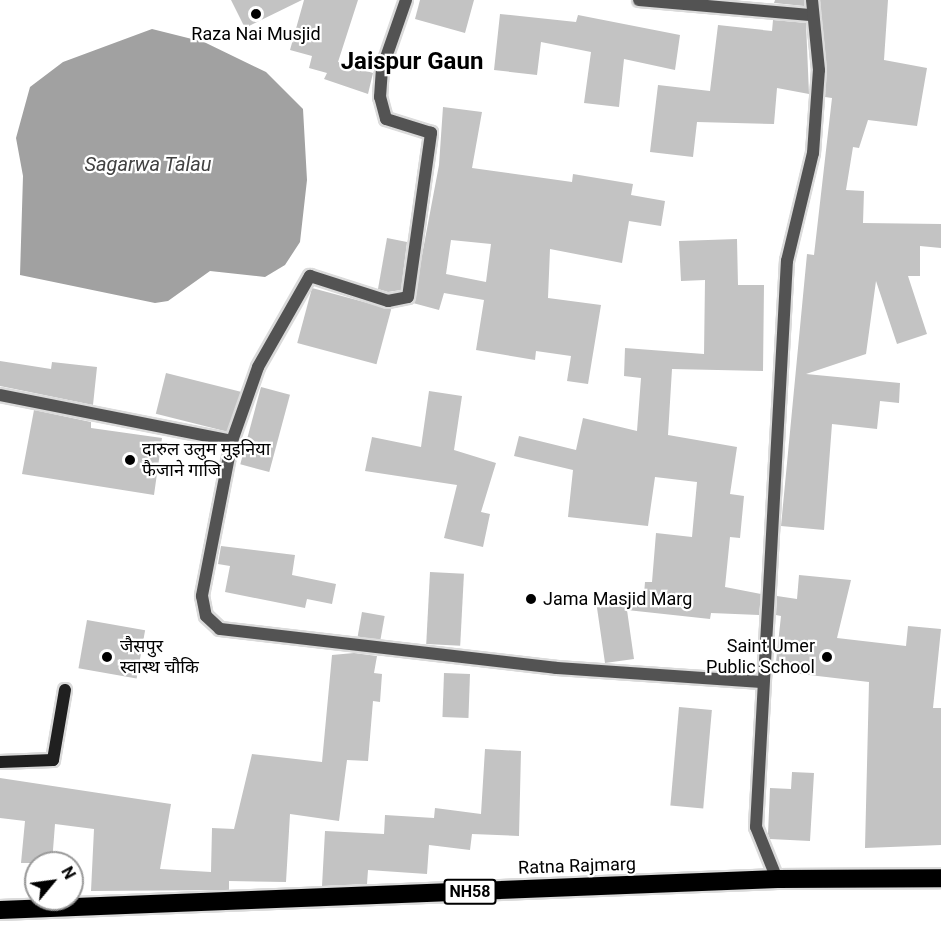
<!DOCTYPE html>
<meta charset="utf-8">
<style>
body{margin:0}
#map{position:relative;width:941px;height:935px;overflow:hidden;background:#fff;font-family:Roboto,"Noto Sans Devanagari",sans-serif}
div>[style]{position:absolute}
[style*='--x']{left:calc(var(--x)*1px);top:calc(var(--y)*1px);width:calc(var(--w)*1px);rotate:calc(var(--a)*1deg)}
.water>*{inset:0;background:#a1a1a1}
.building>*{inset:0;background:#c3c3c3;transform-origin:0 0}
.roads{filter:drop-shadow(2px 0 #dbdbdb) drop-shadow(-2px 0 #dbdbdb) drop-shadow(0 2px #dbdbdb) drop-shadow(0 -2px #dbdbdb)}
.street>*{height:12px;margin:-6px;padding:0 6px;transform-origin:6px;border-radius:6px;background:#535353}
.secondary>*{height:12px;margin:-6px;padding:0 6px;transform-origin:6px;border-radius:6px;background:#202020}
.highway>*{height:18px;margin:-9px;padding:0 9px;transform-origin:9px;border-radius:9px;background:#000}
.dots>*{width:16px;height:16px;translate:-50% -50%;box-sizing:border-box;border:3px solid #fff;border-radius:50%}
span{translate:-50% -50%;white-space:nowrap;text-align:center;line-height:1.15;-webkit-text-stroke:4.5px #fff;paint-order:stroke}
.shield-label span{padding:2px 4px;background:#fff;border:2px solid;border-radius:4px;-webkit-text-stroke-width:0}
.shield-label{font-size:16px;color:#000;font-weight:700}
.poi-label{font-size:18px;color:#000}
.left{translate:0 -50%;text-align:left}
.right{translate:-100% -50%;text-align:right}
.street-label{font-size:18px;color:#000}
.water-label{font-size:20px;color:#424242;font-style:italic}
.district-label{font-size:24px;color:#000;font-weight:700}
.north{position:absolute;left:24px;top:851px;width:60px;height:60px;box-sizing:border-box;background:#fff;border:2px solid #999;border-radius:50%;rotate:61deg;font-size:16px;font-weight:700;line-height:24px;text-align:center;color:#000}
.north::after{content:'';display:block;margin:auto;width:21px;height:27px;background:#000;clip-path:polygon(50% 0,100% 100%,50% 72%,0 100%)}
</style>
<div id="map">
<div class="water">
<i style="clip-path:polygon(152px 29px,204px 42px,266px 72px,303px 109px,307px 180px,300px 242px,285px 265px,265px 277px,210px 271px,168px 301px,155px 303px,20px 275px,23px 176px,16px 138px,30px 87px,63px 62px)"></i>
</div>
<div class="building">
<i style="clip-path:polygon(231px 0,302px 0,245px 28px)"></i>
<i style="clip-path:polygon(304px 0,358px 0,338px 62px,373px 73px,368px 94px,324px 79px,327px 73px,309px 68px,312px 56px,290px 50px)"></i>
<i style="clip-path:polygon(420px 0,474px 0,465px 33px,415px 19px)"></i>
<i style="clip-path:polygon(775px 0,804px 0,804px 6px,774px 3px)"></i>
<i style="clip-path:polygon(820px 0,888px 0,884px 60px,927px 68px,917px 126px,868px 120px,859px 148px,853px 147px,846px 190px,864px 191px,863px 223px,941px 224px,941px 248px,920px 246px,920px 276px,908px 276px,927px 334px,897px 344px,876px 281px,866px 354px,806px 374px,900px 383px,899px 403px,880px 401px,877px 429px,832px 424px,824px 530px,781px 526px,807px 254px,814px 255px,832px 98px,825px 97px)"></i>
<i style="clip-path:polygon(500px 14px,576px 22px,578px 15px,680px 35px,675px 70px,624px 59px,619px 107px,584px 103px,591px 52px,541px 42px,537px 75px,494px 70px)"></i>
<i style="clip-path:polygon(773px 20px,806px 23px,809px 94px,777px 88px,774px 124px,697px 122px,693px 157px,650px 152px,658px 85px,710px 91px,718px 25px,772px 31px)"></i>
<i style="clip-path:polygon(evenodd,443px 107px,482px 112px,472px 168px,572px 182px,573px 174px,633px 184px,631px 195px,665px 201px,661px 226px,629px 221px,622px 263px,550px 249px,548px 298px,601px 305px,588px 384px,567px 381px,571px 356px,536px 351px,535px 360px,476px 350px,484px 300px,444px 293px,439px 310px,413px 303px,439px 165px,443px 107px,451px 240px,491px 244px,486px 282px,446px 274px,451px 240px)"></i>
<i style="clip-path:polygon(387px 238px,407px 242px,401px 290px,388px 292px,378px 289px)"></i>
<i style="clip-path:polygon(737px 239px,738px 285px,764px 285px,763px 371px,672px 369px,668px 435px,737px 447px,730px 494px,744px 496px,740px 538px,730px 537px,725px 587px,761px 594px,759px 615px,711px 613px,710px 619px,627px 610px,634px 659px,605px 663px,596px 601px,644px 594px,645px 582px,652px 582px,656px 533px,692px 537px,697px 482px,655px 477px,648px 526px,568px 517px,573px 470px,514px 456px,519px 436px,576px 450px,583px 418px,637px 431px,641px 378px,624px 376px,625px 348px,704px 354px,705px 280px,681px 281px,679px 241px)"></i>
<i style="left:312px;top:288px;width:82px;height:57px;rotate:15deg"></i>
<i style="clip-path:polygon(0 361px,51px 369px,52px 362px,97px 367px,93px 405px,0 386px)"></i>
<i style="left:166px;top:373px;width:77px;height:42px;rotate:14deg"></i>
<i style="left:261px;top:387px;width:30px;height:80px;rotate:15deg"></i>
<i style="clip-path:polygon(429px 391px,462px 396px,454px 450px,496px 463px,481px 512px,490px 514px,483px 547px,444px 538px,457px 485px,365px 471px,372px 437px,421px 447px)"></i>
<i style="clip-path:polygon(34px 410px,91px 422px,91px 428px,162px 438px,154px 495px,22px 474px)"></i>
<i style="clip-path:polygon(221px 546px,295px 555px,292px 575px,336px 584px,332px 604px,307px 599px,305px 608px,225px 592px,230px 566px,218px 564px)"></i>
<i style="left:430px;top:572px;width:34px;height:72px;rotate:3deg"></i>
<i style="clip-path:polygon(799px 575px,851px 580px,837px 638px,906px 646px,908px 626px,941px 629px,933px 708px,941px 708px,941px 845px,865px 848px,869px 682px,775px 671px,781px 616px,776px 615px,777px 596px,797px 599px)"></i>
<i style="left:362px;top:612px;width:23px;height:25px;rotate:10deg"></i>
<i style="left:87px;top:620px;width:59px;height:49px;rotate:10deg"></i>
<i style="clip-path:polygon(354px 653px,377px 656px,374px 673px,382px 674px,380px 702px,373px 701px,368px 761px,347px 760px,339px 821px,290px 814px,286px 882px,229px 881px,229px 890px,91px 891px,94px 829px,55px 824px,52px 863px,21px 863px,25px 821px,0 818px,0 778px,171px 804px,160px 869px,211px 872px,212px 828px,234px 829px,252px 754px,322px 762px,332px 655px)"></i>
<i style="left:444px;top:673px;width:26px;height:44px;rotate:2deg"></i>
<i style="left:679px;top:707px;width:33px;height:99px;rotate:5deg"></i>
<i style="clip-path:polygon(485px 749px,521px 751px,519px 836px,472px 834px,470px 850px,429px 845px,427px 874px,368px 870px,367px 884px,322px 886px,325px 831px,384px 834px,385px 815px,434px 818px,435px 808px,481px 814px)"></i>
<i style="clip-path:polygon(792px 772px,814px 773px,810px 841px,770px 839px,768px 834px,770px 788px,791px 789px)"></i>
</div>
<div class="roads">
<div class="street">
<i style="--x:639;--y:0;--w:174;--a:5"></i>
<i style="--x:0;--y:395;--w:237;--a:11.2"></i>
<i style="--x:232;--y:441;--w:158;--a:101"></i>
<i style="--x:202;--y:596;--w:20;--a:79"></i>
<i style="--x:206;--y:616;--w:19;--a:43"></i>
<i style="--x:220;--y:629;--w:338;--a:6.6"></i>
<i style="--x:556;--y:668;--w:207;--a:3.9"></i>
<i style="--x:232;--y:441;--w:78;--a:-70.6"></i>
<i style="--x:258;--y:367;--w:105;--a:-60.3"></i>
<i style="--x:310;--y:276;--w:82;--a:17.8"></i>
<i style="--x:388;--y:301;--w:20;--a:-11"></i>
<i style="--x:408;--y:297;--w:166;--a:-82"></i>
<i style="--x:431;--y:133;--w:47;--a:-162.7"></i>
<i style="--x:386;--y:119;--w:23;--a:-105"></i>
<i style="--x:380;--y:97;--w:28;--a:-86"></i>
<i style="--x:382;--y:69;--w:73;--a:-70.8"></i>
<i style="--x:777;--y:879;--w:56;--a:-112"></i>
<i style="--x:756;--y:827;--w:567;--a:-86.87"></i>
<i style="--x:787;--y:261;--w:111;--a:-76.5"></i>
<i style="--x:813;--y:153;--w:83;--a:-85.9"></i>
<i style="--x:819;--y:70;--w:70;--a:-95.7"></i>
</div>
<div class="secondary">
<i style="--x:0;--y:762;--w:53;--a:-2.2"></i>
<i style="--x:53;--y:760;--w:71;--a:-80.3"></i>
</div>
<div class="highway">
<i style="--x:0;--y:910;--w:778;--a:-2.28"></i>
<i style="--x:777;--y:879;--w:164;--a:-0.3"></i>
</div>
</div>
<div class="dots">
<i style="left:256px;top:14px;background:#000"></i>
<i style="left:130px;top:460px;background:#000"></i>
<i style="left:531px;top:599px;background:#000"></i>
<i style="left:107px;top:657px;background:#000"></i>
<i style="left:827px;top:657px;background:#000"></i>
</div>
<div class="shield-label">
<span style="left:470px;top:892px">NH58</span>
</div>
<div class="poi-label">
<span style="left:256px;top:34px">Raza Nai Musjid</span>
<span class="left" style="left:142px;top:460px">दारुल उलुम मुइनिया<br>फैजाने गाजि</span>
<span class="left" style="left:543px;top:599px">Jama Masjid Marg</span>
<span class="left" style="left:120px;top:657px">जैसपुर<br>स्वास्थ चौकि</span>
<span class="right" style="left:815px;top:657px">Saint Umer<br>Public School</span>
</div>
<div class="street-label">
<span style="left:577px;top:866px;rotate:-2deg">Ratna Rajmarg</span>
</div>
<div class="water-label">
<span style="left:148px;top:164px">Sagarwa Talau</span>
</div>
<div class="district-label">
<span style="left:412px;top:62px">Jaispur Gaun</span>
</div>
<div class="north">N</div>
</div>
